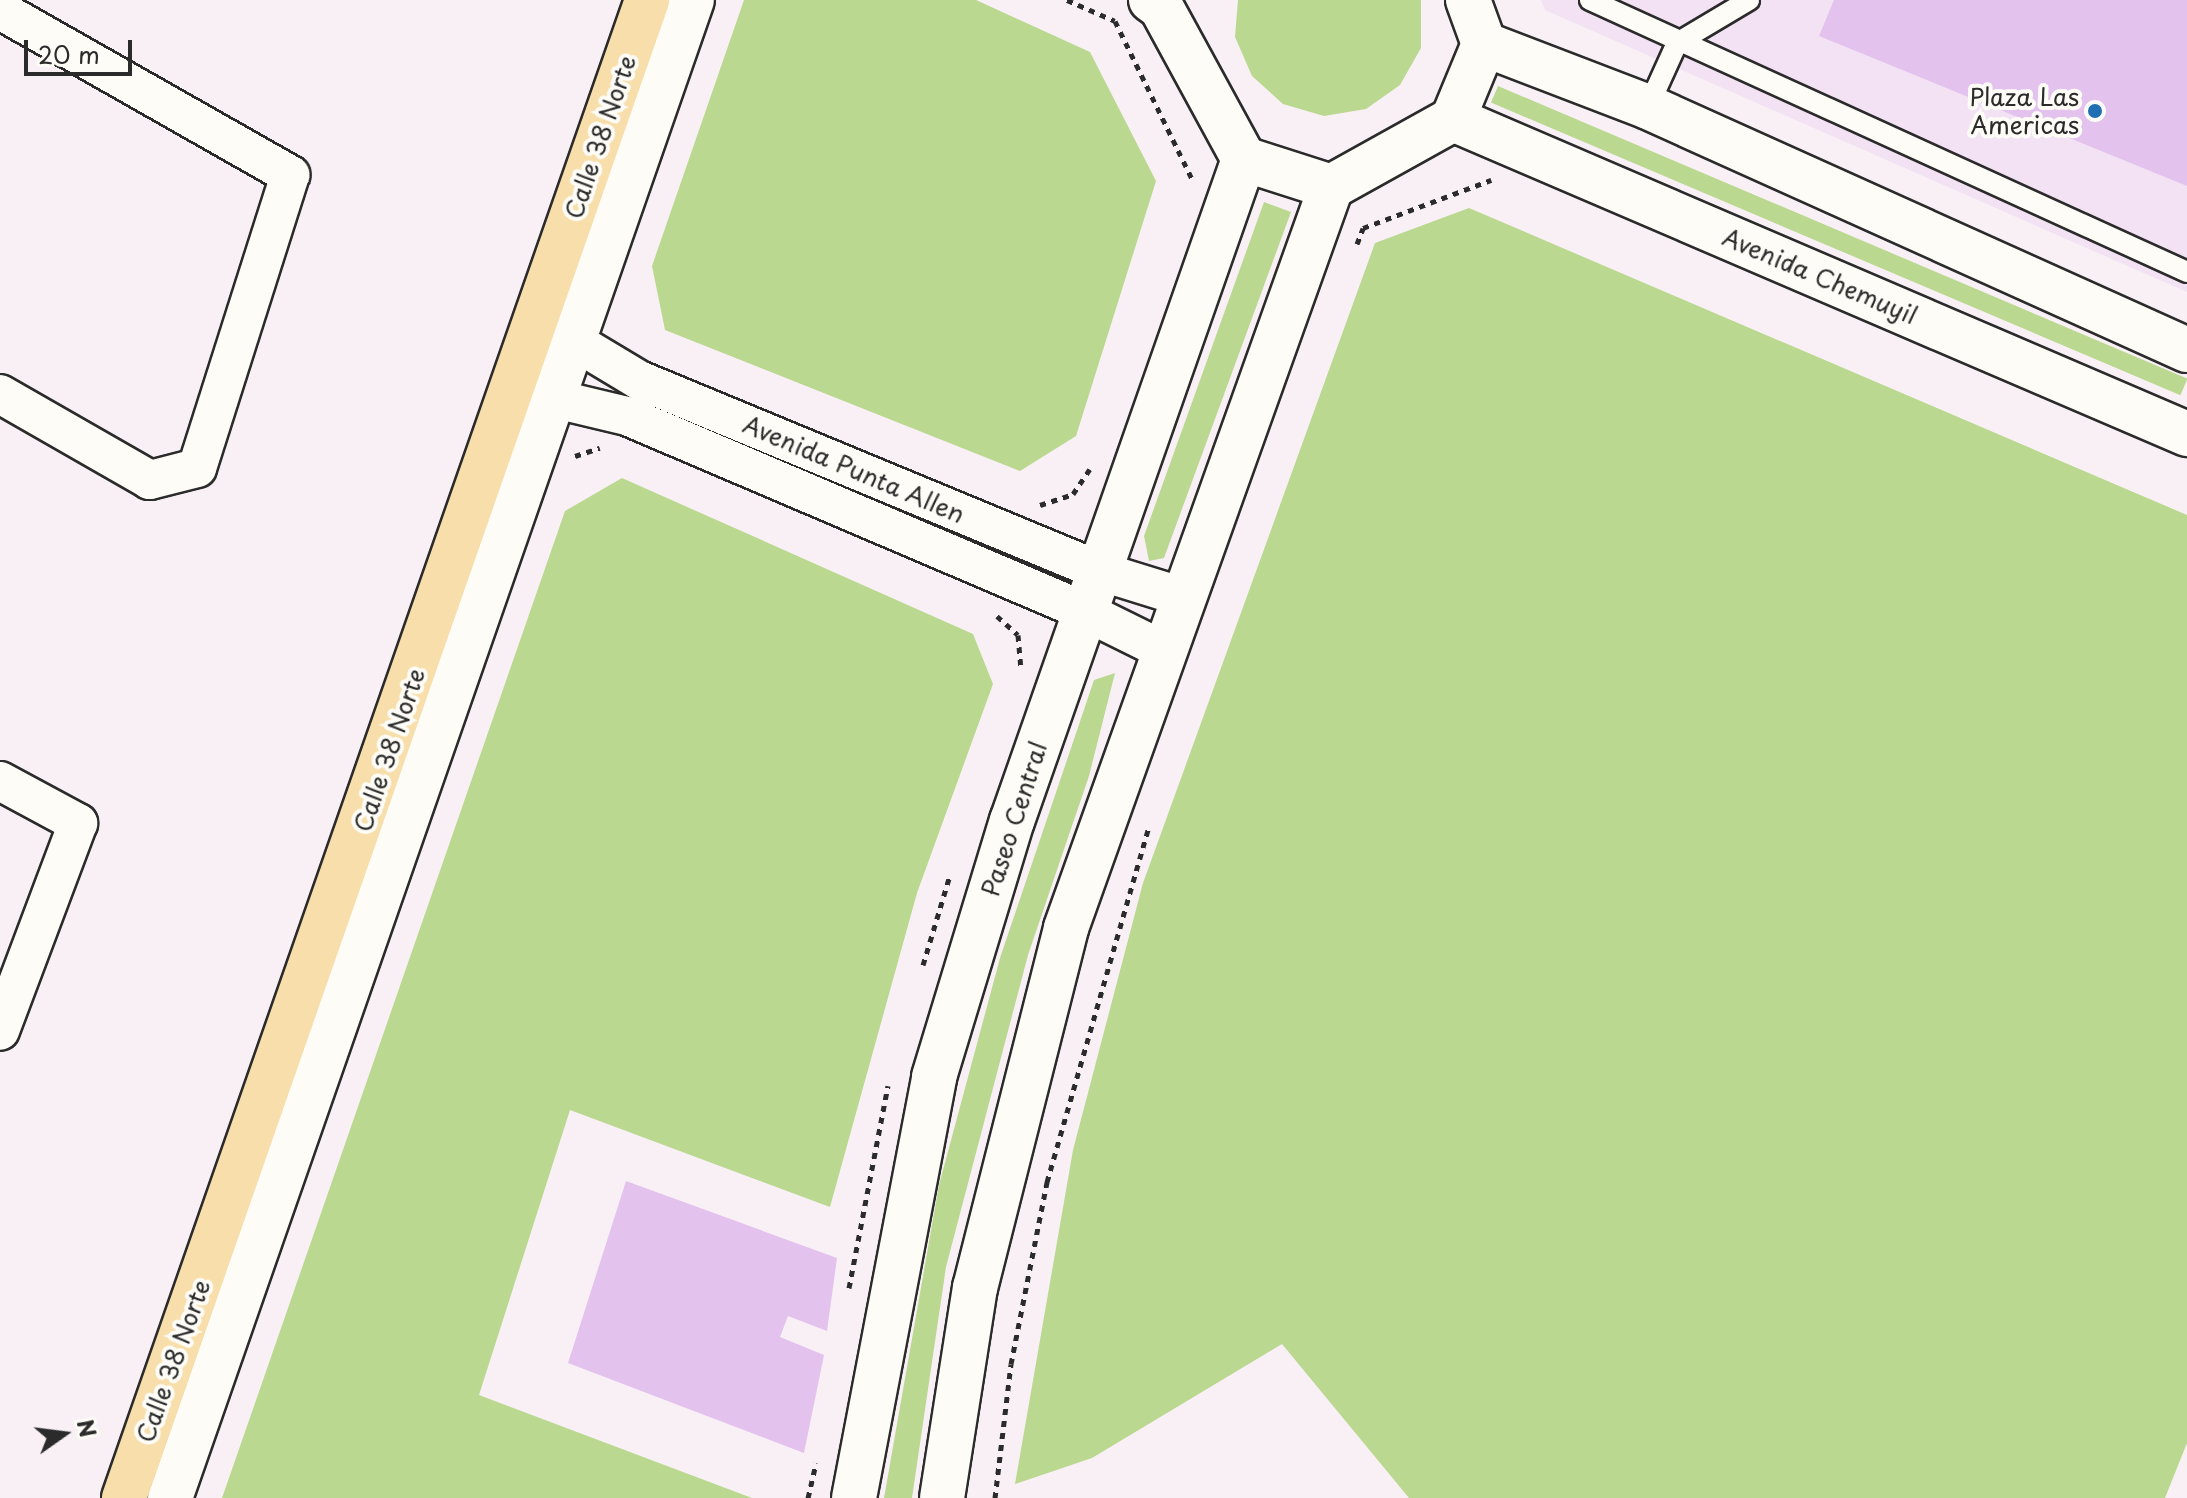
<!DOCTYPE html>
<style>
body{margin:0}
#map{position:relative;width:2187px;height:1498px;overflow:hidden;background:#f8f0f5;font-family:"Playpen Sans",sans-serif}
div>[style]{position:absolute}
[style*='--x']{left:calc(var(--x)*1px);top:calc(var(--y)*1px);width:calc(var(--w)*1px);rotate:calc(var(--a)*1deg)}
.built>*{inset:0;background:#f2e2f3}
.green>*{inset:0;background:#bbd890;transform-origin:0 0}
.building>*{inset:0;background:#e3c2ee}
.path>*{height:5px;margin-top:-2.5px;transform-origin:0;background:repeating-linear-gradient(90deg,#2b2b2b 0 6px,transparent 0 12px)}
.roads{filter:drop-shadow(2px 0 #2b2b2b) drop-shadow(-2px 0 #2b2b2b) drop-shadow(0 2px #2b2b2b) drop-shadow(0 -2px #2b2b2b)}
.service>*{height:20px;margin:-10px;padding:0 10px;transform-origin:10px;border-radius:10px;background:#fdfcf7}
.minor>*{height:38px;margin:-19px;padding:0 19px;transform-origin:19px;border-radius:19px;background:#fdfcf7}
.secondary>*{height:44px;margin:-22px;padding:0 22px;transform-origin:22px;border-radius:22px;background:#fdfcf7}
.primary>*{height:44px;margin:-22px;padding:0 22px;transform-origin:22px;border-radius:22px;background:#f8deab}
.dots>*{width:22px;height:22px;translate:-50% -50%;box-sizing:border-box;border:4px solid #fdfcf7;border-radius:50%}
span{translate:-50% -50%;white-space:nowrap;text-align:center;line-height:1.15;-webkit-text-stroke:8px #fdfcf7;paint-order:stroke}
.poi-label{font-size:24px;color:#2b2b2b}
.right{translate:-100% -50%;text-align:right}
.street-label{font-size:24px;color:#2b2b2b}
.north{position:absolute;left:24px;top:1394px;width:80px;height:80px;-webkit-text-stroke:6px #fdfcf7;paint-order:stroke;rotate:76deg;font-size:22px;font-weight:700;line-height:32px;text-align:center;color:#2b2b2b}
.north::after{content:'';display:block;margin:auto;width:28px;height:36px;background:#2b2b2b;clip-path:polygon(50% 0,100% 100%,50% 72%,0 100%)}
.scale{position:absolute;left:24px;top:40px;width:108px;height:36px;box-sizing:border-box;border:4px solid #2b2b2b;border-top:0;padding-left:10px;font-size:24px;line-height:28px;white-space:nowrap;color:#2b2b2b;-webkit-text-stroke:6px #fdfcf7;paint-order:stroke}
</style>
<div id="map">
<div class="built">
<i style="clip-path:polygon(1541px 0,2187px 0,2187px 292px,1545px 10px)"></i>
</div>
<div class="green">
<i style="clip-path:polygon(744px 0,976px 0,1090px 52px,1156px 181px,1076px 436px,1020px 471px,665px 330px,652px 266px)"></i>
<i style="clip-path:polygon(1238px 0,1421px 0,1421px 48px,1400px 85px,1366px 109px,1324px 116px,1283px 104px,1252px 76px,1235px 37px)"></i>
<i style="left:1498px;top:86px;width:749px;height:18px;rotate:23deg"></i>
<i style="clip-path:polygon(1264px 202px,1291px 212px,1164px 558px,1149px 561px,1144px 536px)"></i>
<i style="clip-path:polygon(1469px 208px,2187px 515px,2187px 1443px,2165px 1498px,1409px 1498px,1282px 1344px,1092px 1458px,1015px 1484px,1073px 1150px,1143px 883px,1375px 243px)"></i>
<i style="clip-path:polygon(622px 478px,973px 634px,993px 684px,917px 893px,830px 1207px,570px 1110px,479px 1395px,752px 1498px,222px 1498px,565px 511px)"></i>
<i style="clip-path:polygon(1115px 673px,1089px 776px,1028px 955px,946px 1267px,912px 1498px,884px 1498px,939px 1185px,1000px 958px,1094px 680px)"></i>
</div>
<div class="building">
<i style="clip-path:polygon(1834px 0,2187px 0,2187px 186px,1819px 36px)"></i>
<i style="clip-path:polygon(626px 1181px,837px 1258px,827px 1331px,788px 1316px,780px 1337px,824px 1355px,804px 1453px,568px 1363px)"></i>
</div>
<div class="path">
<i style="--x:1067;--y:0;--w:52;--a:23.6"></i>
<i style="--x:1115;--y:21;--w:178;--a:64"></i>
<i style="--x:1357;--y:244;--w:17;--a:-69"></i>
<i style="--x:1363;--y:228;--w:137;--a:-20.6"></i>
<i style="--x:575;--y:456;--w:26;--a:-18"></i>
<i style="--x:1040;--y:505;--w:35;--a:-18"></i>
<i style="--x:1073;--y:494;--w:30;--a:-56"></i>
<i style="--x:997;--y:616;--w:28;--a:42"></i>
<i style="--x:1018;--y:635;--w:34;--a:85"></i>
<i style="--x:923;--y:965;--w:94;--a:-73.3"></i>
<i style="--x:849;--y:1288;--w:206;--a:-79.1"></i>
<i style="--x:808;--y:1498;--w:36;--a:-77"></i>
<i style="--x:995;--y:1498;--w:135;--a:-83.2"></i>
<i style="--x:1011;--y:1364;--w:186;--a:-78.8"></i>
<i style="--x:1047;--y:1182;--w:370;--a:-74"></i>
</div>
<div class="roads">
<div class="service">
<i style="--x:1590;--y:0;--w:656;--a:24.49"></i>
<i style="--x:1648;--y:107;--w:70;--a:-65.6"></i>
<i style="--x:1677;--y:43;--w:84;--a:-30.8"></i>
</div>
<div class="minor">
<i style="--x:0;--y:10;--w:334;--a:29.6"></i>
<i style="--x:290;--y:175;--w:307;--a:107.6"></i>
<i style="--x:197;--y:468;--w:49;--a:165.7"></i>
<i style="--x:150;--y:480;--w:173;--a:-150.2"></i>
<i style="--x:549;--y:326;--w:105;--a:31"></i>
<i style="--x:639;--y:380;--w:498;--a:22.5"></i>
<i style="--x:1099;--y:571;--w:85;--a:17.2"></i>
<i style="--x:526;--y:392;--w:104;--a:13.4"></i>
<i style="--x:627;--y:416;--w:497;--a:23.1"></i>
<i style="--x:1084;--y:611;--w:86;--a:26.3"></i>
<i style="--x:0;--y:781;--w:89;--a:28.3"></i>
<i style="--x:78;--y:823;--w:222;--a:110.6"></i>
</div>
<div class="secondary">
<i style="--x:1151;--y:0;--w:12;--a:35"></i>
<i style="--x:1161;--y:7;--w:173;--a:61.4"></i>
<i style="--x:1244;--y:159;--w:91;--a:17.8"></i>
<i style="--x:1331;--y:187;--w:140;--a:-29.1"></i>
<i style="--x:1453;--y:119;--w:81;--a:-67.5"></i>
<i style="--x:1484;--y:44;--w:47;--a:-110"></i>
<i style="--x:1484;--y:44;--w:176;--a:21"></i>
<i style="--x:1648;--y:107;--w:591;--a:24.27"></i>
<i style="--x:1453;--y:119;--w:799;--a:23.23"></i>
<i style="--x:170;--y:1498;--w:1586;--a:-70.79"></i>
<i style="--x:854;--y:1498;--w:429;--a:-79.2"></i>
<i style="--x:934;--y:1077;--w:268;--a:-73.1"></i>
<i style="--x:1012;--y:821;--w:701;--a:-70.69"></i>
<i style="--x:942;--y:1498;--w:213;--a:-81.1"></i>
<i style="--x:975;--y:1288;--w:371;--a:-75.8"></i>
<i style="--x:1066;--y:928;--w:787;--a:-70.32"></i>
</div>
<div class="primary">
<i style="--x:124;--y:1498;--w:1587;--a:-70.75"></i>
</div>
</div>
<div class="dots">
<i style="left:2095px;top:111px;background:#1f6fb2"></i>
</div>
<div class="poi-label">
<span class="right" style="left:2079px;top:111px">Plaza Las<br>Americas</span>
</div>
<div class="street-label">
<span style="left:600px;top:137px;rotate:-71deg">Calle 38 Norte</span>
<span style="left:1820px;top:276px;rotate:23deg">Avenida Chemuyil</span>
<span style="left:854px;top:469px;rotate:23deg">Avenida Punta Allen</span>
<span style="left:389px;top:750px;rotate:-71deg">Calle 38 Norte</span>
<span style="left:1014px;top:819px;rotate:-72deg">Paseo Central</span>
<span style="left:173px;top:1361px;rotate:-70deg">Calle 38 Norte</span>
</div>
<div class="north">N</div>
<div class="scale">20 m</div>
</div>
